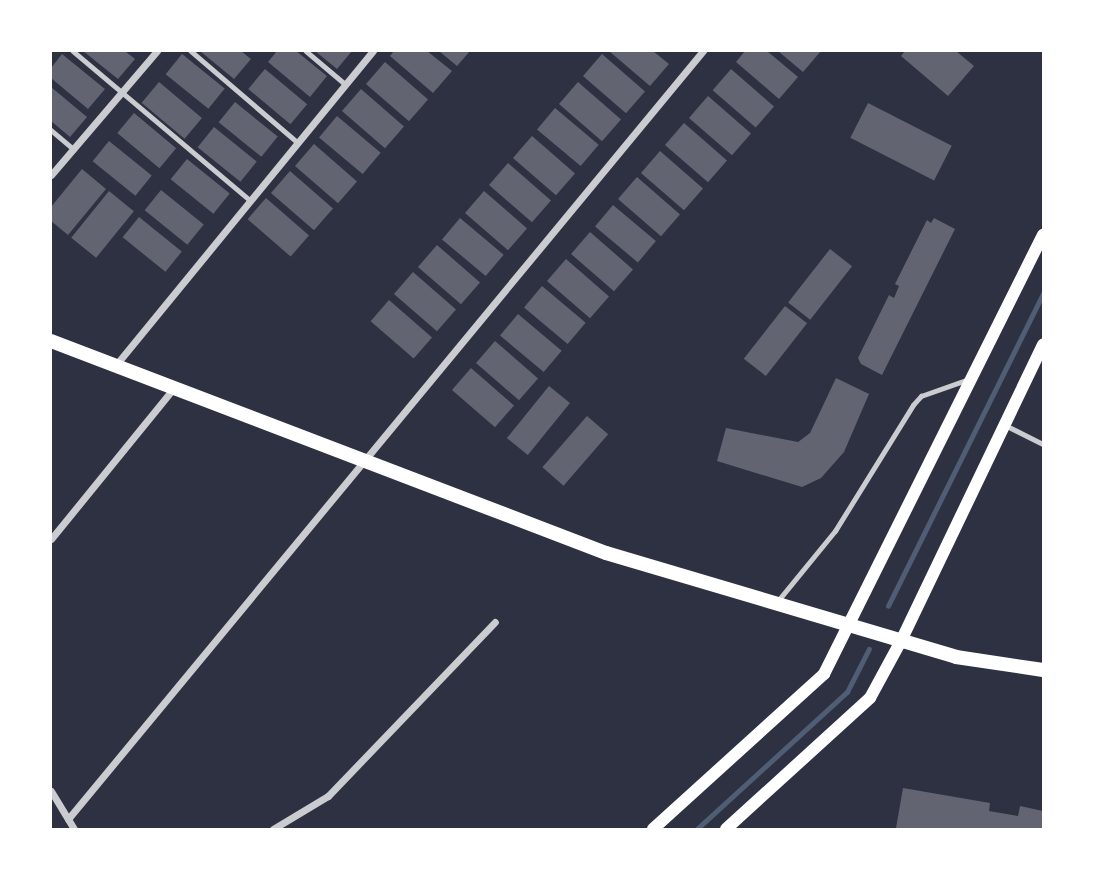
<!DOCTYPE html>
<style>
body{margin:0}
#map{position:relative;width:1094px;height:880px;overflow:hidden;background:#2d3142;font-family:Montserrat,sans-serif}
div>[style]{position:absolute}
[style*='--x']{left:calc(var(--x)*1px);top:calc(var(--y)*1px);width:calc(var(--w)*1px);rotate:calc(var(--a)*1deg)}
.stream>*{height:4.5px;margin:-2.25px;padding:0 2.25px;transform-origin:2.25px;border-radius:2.25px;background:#4f5d75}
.building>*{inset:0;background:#626471;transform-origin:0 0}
.service>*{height:4.5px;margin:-2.25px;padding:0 2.25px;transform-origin:2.25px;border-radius:2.25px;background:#caccd0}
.minor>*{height:7px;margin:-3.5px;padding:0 3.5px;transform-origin:3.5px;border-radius:3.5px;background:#caccd0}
.secondary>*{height:12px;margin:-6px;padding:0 6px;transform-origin:6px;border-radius:6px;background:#fff}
.primary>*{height:14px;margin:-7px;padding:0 7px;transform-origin:7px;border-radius:7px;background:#fff}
span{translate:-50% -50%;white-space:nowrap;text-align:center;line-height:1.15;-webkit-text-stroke:6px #fff;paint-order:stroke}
.frame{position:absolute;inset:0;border:52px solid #fff;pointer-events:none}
</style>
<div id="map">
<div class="stream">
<i style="--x:888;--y:606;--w:348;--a:-63.6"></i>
<i style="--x:697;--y:829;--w:203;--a:-42.4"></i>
<i style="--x:847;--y:692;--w:48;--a:-62.9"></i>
</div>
<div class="building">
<i style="clip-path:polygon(83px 51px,125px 51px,135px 59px,118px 79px)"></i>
<i style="clip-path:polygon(200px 51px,241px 51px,251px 59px,234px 79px)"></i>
<i style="clip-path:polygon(277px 51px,296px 51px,327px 76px,310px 97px,268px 62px)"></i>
<i style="clip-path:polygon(315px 51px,352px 51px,337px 69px)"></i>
<i style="clip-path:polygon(394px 51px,427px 51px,452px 71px,433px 93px,390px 56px)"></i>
<i style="clip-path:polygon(439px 51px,470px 51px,457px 66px)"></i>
<i style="clip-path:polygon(609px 51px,653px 51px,669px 64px,650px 86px)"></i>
<i style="clip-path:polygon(745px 51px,767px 51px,798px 77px,779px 99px,736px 62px)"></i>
<i style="clip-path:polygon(778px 51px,821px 51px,803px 72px)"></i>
<i style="clip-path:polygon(905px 51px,956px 51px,974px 66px,948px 96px,901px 56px)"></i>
<i style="clip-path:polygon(62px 54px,105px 89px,88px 109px,51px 78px,51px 68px)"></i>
<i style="left:182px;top:54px;width:55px;height:26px;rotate:39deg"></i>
<i style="left:602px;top:54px;width:57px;height:29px;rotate:41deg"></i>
<i style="left:385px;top:62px;width:57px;height:29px;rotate:41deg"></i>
<i style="left:265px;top:69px;width:55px;height:26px;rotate:40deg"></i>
<i style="left:731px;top:69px;width:57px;height:28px;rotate:41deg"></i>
<i style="left:159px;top:82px;width:56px;height:27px;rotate:40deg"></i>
<i style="left:578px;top:82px;width:57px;height:29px;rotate:41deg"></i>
<i style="clip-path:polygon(51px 87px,87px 117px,70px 137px,51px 121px)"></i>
<i style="left:361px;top:89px;width:57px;height:29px;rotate:41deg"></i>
<i style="left:708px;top:96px;width:57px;height:29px;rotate:41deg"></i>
<i style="left:235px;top:102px;width:55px;height:26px;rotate:39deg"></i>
<i style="left:868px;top:103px;width:94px;height:39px;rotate:27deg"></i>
<i style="left:555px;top:108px;width:57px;height:28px;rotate:40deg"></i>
<i style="left:134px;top:113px;width:55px;height:26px;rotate:40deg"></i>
<i style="left:337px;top:116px;width:57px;height:28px;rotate:40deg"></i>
<i style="left:684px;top:123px;width:57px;height:29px;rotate:41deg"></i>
<i style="left:214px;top:127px;width:55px;height:26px;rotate:39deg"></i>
<i style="left:532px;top:136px;width:57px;height:29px;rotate:41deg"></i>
<i style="left:109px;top:141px;width:55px;height:26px;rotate:39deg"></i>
<i style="left:314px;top:144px;width:57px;height:29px;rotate:41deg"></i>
<i style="left:660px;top:151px;width:57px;height:29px;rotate:41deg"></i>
<i style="left:187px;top:159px;width:55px;height:26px;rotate:39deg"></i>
<i style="left:508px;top:163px;width:57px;height:29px;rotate:41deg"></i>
<i style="clip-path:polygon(82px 169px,106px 189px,68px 235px,51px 221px,51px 207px)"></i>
<i style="left:290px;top:171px;width:57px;height:29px;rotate:41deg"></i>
<i style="left:637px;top:177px;width:57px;height:29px;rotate:41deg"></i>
<i style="left:161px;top:190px;width:55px;height:26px;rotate:39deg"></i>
<i style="left:109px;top:191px;width:32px;height:60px;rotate:39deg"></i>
<i style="left:484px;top:191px;width:57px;height:29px;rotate:41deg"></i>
<i style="left:266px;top:198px;width:57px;height:28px;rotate:41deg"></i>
<i style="left:613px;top:205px;width:56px;height:28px;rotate:40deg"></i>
<i style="left:139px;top:217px;width:55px;height:26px;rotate:39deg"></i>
<i style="left:460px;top:218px;width:57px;height:28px;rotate:40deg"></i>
<i style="clip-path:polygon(934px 218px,955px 229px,882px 375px,861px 364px,858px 358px,889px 295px,894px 298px,899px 286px,895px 284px,927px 220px,931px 223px)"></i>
<i style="left:590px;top:232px;width:57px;height:29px;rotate:41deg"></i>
<i style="left:437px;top:245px;width:57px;height:29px;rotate:41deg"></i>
<i style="left:830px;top:249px;width:28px;height:68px;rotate:38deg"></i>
<i style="left:566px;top:259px;width:57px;height:29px;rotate:41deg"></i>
<i style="left:413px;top:272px;width:57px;height:29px;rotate:41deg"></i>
<i style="left:542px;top:286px;width:57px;height:28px;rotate:40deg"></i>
<i style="left:389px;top:300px;width:57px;height:28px;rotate:41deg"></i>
<i style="left:785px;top:306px;width:28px;height:67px;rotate:38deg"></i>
<i style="left:518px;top:314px;width:57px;height:28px;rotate:40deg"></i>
<i style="left:495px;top:341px;width:57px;height:29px;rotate:41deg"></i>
<i style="left:471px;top:368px;width:57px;height:29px;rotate:41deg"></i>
<i style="clip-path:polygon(836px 378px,869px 394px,844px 452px,821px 478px,802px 487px,717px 461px,726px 428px,798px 442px,810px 433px)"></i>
<i style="left:549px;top:386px;width:27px;height:67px;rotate:39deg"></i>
<i style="left:587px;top:416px;width:28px;height:68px;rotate:41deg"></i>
<i style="clip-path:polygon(903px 788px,990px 803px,989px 811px,1018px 816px,1020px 806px,1043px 811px,1043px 829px,896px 828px)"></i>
</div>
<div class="service">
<i style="--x:73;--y:51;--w:231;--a:40.1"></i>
<i style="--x:191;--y:51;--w:140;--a:40.6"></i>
<i style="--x:306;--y:51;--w:50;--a:40.1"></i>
<i style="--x:51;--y:130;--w:30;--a:40"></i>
<i style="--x:1005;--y:425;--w:42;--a:26.6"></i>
<i style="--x:777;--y:602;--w:92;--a:-50.8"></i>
<i style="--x:835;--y:531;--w:148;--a:-58.2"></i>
<i style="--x:913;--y:405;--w:12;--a:-48"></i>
<i style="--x:921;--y:396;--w:51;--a:-19.5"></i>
</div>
<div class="minor">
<i style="--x:51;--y:175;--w:163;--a:-49.5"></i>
<i style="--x:115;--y:366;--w:407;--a:-50.7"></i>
<i style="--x:51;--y:539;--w:193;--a:-50.9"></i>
<i style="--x:51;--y:791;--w:44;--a:58.8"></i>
<i style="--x:68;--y:819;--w:997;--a:-50.42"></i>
<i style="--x:273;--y:829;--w:64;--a:-31"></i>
<i style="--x:328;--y:796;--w:241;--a:-46.2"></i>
</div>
<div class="secondary">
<i style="--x:653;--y:829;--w:231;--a:-42.2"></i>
<i style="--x:824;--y:674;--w:491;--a:-63.5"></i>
<i style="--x:726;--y:829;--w:195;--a:-42.3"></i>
<i style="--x:870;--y:698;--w:65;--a:-61.5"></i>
<i style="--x:901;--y:641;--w:329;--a:-64.4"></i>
</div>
<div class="primary">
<i style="--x:51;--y:341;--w:594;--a:20.91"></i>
<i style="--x:606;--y:553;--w:365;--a:16.5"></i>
<i style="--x:956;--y:657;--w:88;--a:8.5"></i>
</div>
<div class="frame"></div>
</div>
